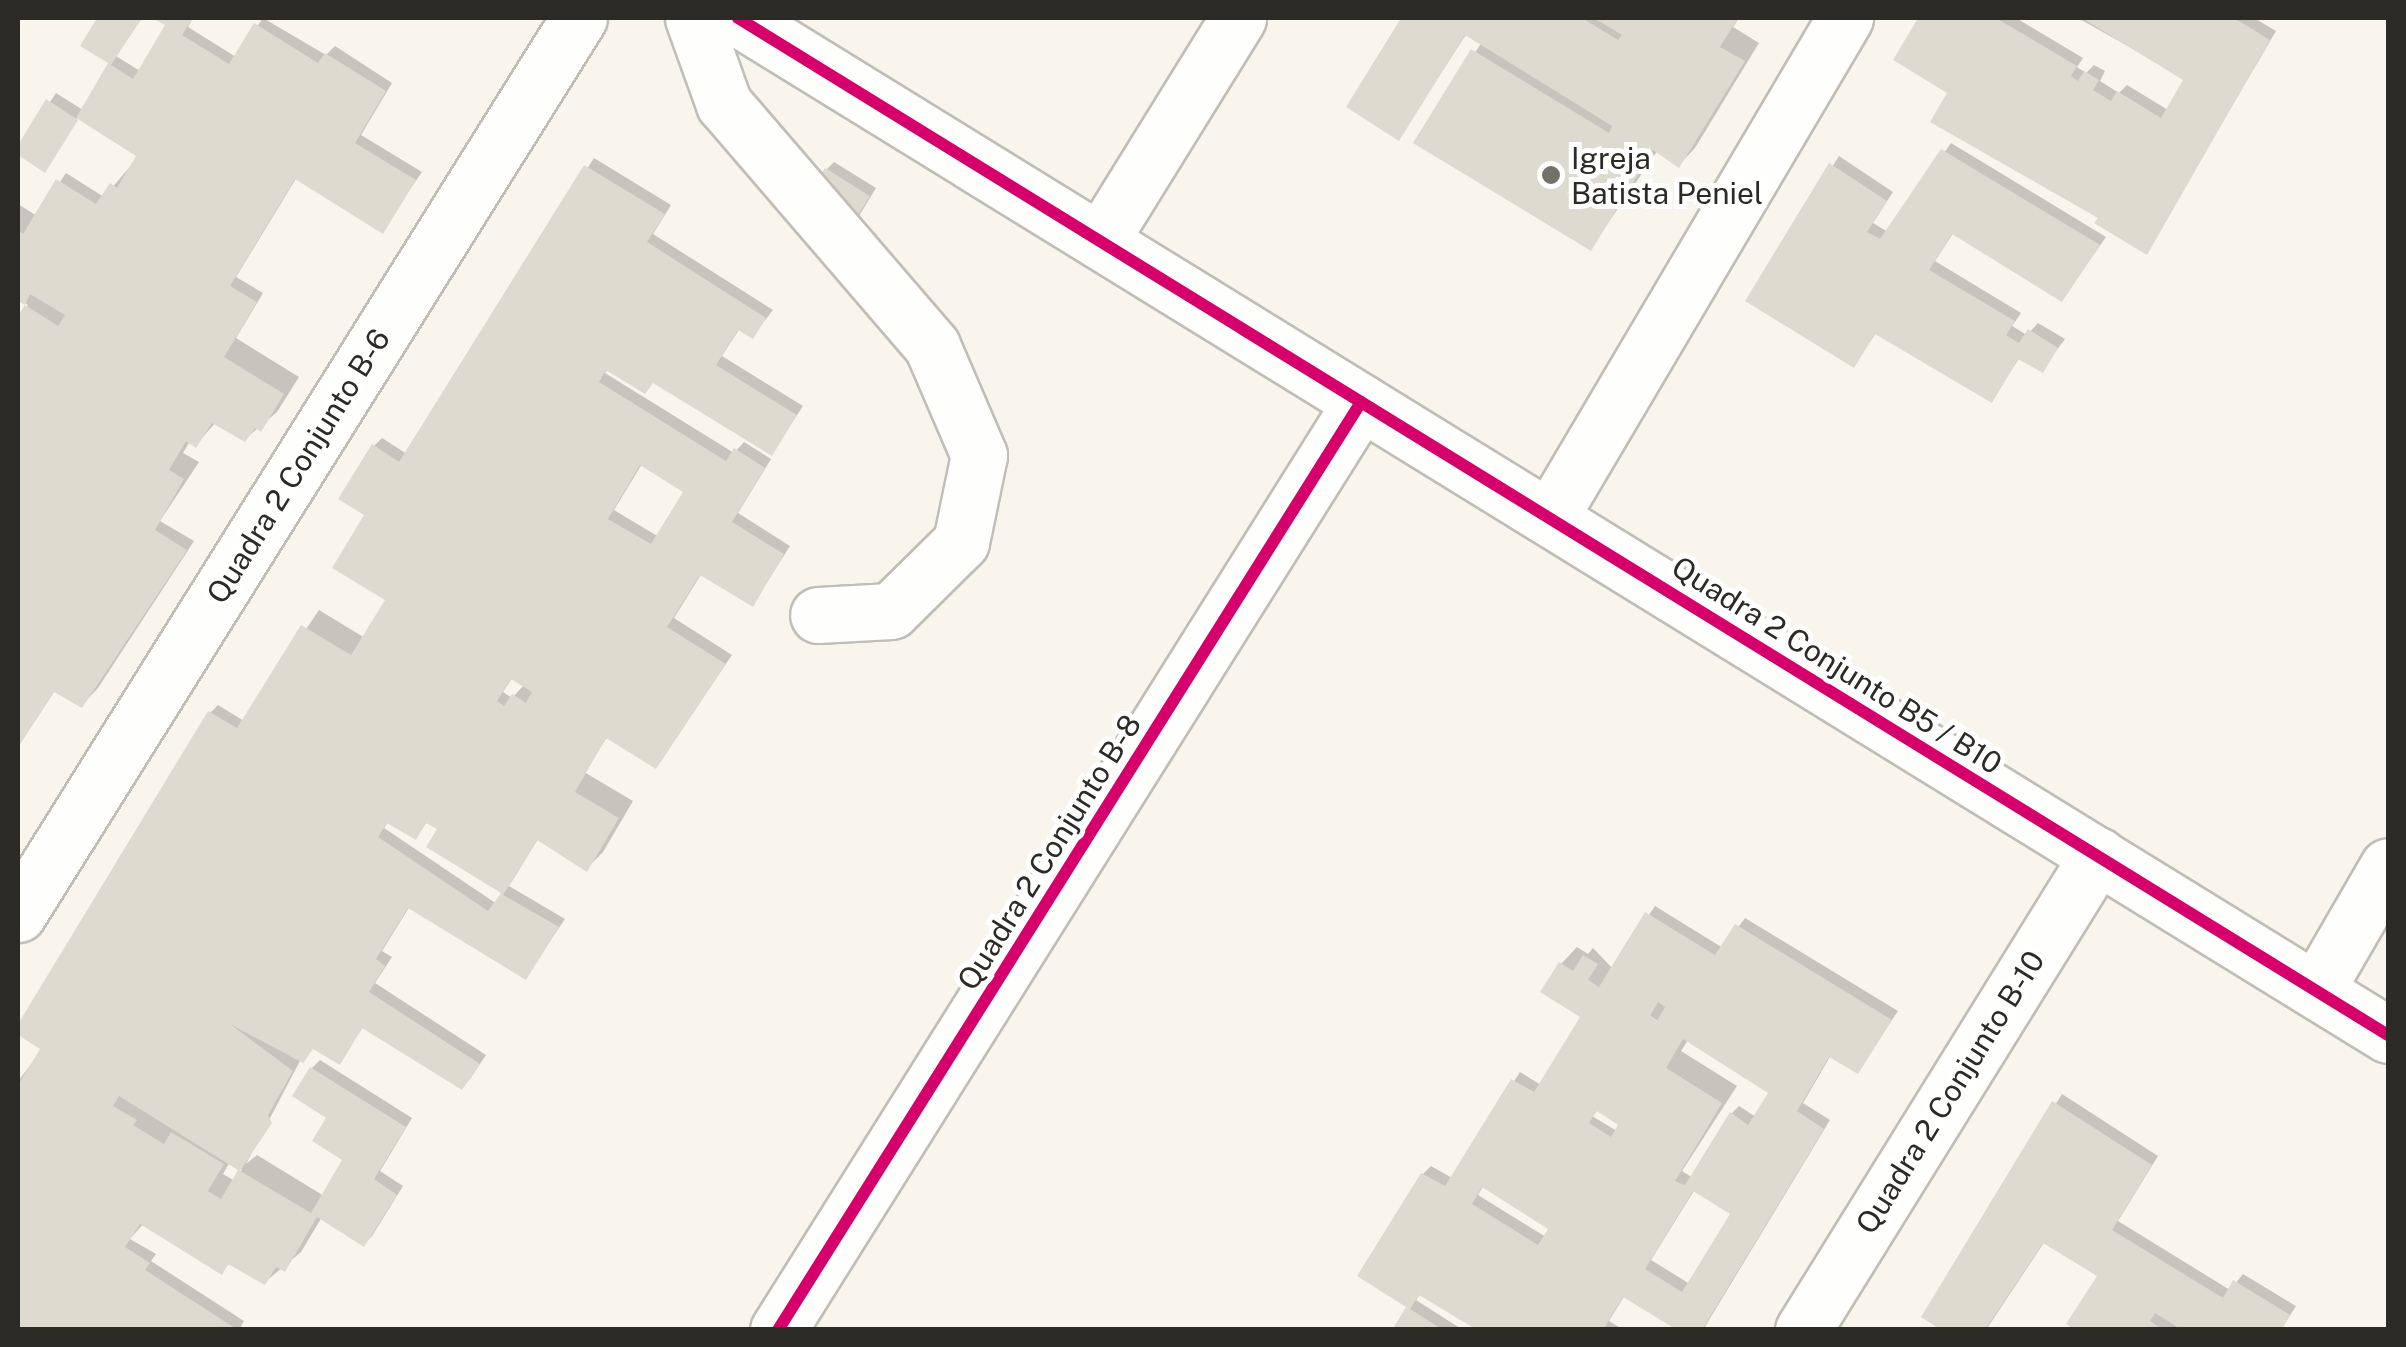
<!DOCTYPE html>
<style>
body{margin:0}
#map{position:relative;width:2406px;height:1347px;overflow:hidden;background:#f9f5ed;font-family:"Public Sans",sans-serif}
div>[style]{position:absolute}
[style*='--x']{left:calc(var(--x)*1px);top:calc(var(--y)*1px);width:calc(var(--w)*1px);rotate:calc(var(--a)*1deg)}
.shadow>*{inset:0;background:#0003}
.building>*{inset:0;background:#dfdacf;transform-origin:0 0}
.roads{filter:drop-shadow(2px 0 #c1beb8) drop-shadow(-2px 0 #c1beb8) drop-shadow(0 2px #c1beb8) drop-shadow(0 -2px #c1beb8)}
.minor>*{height:55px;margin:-27.5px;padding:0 27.5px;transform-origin:27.5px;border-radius:27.5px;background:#fefefc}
.cycleway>*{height:12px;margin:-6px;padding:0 6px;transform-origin:6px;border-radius:6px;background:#d6006c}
.dots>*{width:28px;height:28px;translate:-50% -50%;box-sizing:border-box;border:5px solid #fff;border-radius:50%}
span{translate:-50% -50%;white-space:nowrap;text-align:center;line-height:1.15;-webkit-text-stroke:10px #fff;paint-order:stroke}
.poi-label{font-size:30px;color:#2c2a24}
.left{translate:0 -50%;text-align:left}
.street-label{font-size:30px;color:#2c2a24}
.frame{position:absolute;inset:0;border:20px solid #2c2a24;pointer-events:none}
</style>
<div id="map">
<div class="shadow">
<i style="clip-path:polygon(100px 18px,142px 18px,116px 56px,140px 71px,168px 24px,157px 18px,193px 18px,188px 27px,236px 57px,263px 18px,326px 55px,335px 46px,392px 83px,361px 135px,422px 172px,382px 230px,297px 177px,236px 277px,263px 293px,236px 338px,299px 377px,277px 412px,245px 439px,216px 422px,196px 445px,190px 441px,183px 453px,199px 462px,160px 521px,194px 541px,98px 688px,82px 705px,56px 689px,18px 747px,18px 321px,28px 305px,18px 298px,18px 204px,37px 216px,66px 173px,104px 197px,140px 155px,78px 117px,44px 170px,18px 150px,56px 93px,83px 110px,112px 63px,83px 45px)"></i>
<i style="clip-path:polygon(1404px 18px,1739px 18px,1733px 27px,1759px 43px,1695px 148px,1679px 165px,1658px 150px,1591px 248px,1416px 142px,1482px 42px,1467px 33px,1399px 138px,1349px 106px)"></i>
<i style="clip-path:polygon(1921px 18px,2016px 18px,2083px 58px,2077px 67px,2086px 73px,2094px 65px,2105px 71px,2100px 81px,2119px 93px,2127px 85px,2168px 110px,2186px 79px,2078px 18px,2254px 18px,2276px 31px,2147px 251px,1951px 92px,1896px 59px)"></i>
<i style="clip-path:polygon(1951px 143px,2106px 237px,2069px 290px,1954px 232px,1935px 261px,2021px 313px,2012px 326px,2027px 335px,2038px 323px,2065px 339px,2042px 370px,2020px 357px,1992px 400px,1877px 332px,1854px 364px,1748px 301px,1839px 156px,1893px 192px,1873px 223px,1888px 232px)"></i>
<i style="clip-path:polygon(evenodd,594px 158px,671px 205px,653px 234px,773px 310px,753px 336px,740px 328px,722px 356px,803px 406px,772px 453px,654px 381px,608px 369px,605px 373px,734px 453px,744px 442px,771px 459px,738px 513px,790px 546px,753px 604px,702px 573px,674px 618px,732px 655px,656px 766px,608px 736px,584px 772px,633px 801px,603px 852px,586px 869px,538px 839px,509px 886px,565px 919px,526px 977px,410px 906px,382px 951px,392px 957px,375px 983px,486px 1055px,470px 1079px,462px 1087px,364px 1026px,339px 1062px,314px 1047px,301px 1059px,246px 1164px,257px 1155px,324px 1196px,346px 1159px,312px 1068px,320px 1060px,412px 1118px,380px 1171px,403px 1186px,372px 1236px,364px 1244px,322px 1217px,301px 1252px,265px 1282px,230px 1263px,221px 1272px,144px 1223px,130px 1239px,156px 1254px,151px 1261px,244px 1321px,239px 1330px,18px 1330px,18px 1081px,44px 1048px,18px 1029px,210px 713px,218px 705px,244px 721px,319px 610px,365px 638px,389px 600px,368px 514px,374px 446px,382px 438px,407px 454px,594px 158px,642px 464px,687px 491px,659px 537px,614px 510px,642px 464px,594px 158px,513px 677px,525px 684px,512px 698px,503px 692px,513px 677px,594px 158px,389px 821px,415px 837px,428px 821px,440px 828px,504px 893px,497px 904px,384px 828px,389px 821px,594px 158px,230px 1162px,242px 1169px,235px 1181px,223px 1174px,230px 1162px)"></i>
<i style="clip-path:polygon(834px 162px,876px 188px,845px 239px,827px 169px)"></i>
<i style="clip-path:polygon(evenodd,1655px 906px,1723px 948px,1745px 918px,1898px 1011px,1858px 1071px,1831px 1055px,1803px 1103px,1830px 1120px,1703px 1330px,1682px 1330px,1625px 1295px,1609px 1321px,1624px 1330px,1482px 1330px,1421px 1293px,1416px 1300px,1463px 1330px,1394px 1330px,1410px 1307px,1423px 1174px,1431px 1166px,1452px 1178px,1520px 1072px,1541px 1085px,1583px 1016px,1561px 964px,1577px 947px,1588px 954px,1593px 948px,1613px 969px,1655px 906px,1639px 1009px,1658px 1021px,1658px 1027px,1639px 1009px,1655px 906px,1688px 1040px,1771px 1092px,1756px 1117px,1739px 1106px,1731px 1114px,1693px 1178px,1682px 1171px,1737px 1086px,1681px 1051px,1688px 1040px,1655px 906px,1599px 1109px,1621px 1124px,1617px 1131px,1592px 1116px,1599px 1109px,1655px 906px,1484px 1185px,1552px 1228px,1546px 1237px,1478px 1195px,1484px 1185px,1655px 906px,1695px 1189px,1734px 1213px,1690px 1284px,1651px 1260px,1695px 1189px)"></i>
<i style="clip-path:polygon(2062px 1094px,2158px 1156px,2118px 1221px,2230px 1290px,2243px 1274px,2296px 1306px,2281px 1330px,2080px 1330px,2100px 1276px,2045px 1241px,1986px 1330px,1946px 1330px,1924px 1316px)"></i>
</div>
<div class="building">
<i style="clip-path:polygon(97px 18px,142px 18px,111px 65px,133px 79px,165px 25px,152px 18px,193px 18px,182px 35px,229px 64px,254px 23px,318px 63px,325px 53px,386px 91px,355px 143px,416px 180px,383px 234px,295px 179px,230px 286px,257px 302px,224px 357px,284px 394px,261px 432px,255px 428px,245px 442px,212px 423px,196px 448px,186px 441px,169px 470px,184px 479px,155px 530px,187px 550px,82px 708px,54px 692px,18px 747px,18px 316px,25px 305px,58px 326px,65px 315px,30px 294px,25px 305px,18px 301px,18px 230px,23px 234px,56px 179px,96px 204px,110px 183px,117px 188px,136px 156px,76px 118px,108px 63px,80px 46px)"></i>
<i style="clip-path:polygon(1401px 18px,1582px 18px,1618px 40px,1622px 35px,1594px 18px,1738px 18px,1720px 47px,1745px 61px,1679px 168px,1653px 150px,1591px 251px,1413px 143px,1471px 49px,1609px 133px,1612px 126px,1465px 35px,1399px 141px,1346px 107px)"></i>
<i style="clip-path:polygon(1918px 18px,1996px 18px,2077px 66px,2071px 76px,2078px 81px,2084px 71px,2099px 80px,2093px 90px,2111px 101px,2117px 91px,2161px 118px,2183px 80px,2082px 18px,2234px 18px,2270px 40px,2147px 255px,2094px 223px,2098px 218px,1930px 122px,1947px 93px,1893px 60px)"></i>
<i style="clip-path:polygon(46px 99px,78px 120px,45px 173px,18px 155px,18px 145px)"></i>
<i style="clip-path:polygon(1941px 149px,2100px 245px,2062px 302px,1952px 234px,1929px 270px,2015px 321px,2006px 335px,2019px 343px,2028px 329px,2058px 348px,2043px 373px,2018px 359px,1992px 403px,1875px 334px,1854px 368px,1745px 301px,1829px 163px,1887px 201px,1867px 232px,1880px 239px)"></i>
<i style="clip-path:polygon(evenodd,584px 165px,665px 214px,647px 242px,766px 318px,753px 339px,738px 330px,716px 365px,797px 415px,772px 456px,653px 383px,645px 394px,606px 370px,599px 382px,726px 461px,734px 448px,765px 468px,732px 522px,784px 554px,753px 607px,700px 575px,667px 627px,726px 664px,656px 769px,606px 738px,575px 792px,619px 818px,587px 872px,537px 840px,503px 895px,559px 927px,526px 980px,408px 908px,376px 959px,385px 966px,369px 992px,480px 1064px,462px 1090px,362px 1028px,340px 1065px,313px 1049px,303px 1063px,230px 1024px,293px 1071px,268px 1115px,272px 1123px,240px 1171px,311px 1213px,342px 1160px,312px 1141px,326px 1118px,292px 1096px,310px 1067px,406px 1127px,374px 1179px,397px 1195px,364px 1247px,317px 1217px,285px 1272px,276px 1267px,265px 1285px,228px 1264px,222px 1275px,140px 1224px,125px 1247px,150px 1263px,145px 1270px,238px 1330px,18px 1330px,18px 1085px,40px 1049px,18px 1035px,18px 1024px,208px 711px,237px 728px,301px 625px,351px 655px,385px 600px,332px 568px,364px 515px,338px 499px,372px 444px,399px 462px,584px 165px,640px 465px,683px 492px,651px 544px,608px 519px,640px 465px,584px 165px,511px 679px,532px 692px,526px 703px,512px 694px,504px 706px,497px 701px,511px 679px,584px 165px,387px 823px,416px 840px,426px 823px,437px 829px,426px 847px,501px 893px,488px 911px,378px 837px,387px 823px,584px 165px,119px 1096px,238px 1170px,221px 1199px,208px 1191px,224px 1164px,171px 1132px,164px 1144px,133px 1125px,137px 1120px,113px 1106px,119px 1096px)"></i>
<i style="left:825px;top:168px;width:53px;height:63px;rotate:32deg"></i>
<i style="clip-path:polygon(evenodd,1645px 912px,1715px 955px,1735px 924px,1892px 1020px,1858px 1074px,1829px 1057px,1797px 1111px,1824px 1129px,1702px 1330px,1677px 1330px,1623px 1297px,1603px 1330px,1477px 1330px,1419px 1295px,1410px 1309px,1443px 1330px,1392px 1330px,1406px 1307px,1357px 1276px,1421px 1173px,1445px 1186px,1511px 1079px,1534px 1092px,1580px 1017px,1540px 992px,1559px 962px,1573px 971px,1583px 955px,1598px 964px,1588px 980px,1599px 987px,1645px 912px,1658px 1002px,1665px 1007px,1657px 1021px,1650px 1016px,1658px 1002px,1645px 912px,1683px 1039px,1768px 1093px,1748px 1125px,1730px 1112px,1685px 1185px,1675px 1181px,1722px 1103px,1666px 1068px,1683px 1039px,1645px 912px,1597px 1111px,1618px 1125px,1611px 1137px,1589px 1123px,1597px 1111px,1645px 912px,1482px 1187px,1548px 1229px,1538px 1245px,1472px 1204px,1482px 1187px,1645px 912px,1693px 1191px,1730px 1214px,1682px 1292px,1645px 1269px,1693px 1191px)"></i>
<i style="clip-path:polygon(2052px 1101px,2152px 1165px,2112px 1230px,2223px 1298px,2233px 1280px,2290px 1315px,2281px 1330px,2182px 1330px,2155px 1313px,2150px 1321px,2163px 1330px,2075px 1330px,2066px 1324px,2097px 1276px,2043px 1243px,1985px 1330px,1941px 1330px,1921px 1317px)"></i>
</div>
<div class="roads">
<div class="minor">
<i style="--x:693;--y:18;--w:91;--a:70.2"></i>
<i style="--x:724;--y:104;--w:319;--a:49.3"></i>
<i style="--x:932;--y:346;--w:119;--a:66.7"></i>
<i style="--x:979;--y:455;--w:89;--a:101.7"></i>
<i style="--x:961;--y:542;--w:98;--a:135.4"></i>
<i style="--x:891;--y:611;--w:73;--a:176.9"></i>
<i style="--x:738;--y:18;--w:1938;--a:31.65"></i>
<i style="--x:1100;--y:241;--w:262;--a:-58.2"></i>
<i style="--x:1550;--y:517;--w:580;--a:-59.41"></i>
<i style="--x:18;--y:914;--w:1057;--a:-57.95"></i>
<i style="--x:2316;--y:990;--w:143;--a:-59.9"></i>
<i style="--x:778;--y:1330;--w:1096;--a:-57.86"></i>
<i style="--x:1803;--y:1330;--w:559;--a:-58.16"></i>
</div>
</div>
<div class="cycleway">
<i style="--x:738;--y:18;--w:1938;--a:31.65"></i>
<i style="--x:778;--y:1330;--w:1096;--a:-57.86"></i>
</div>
<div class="dots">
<i style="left:1551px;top:175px;background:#74716a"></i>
</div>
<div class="poi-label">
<span class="left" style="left:1571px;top:175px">Igreja<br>Batista Peniel</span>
</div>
<div class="street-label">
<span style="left:298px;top:466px;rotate:-58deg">Quadra 2 Conjunto B-6</span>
<span style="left:1837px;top:665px;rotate:32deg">Quadra 2 Conjunto B5 / B10</span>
<span style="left:1049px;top:852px;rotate:-58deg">Quadra 2 Conjunto B-8</span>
<span style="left:1950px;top:1092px;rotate:-58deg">Quadra 2 Conjunto B-10</span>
</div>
<div class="frame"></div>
</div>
